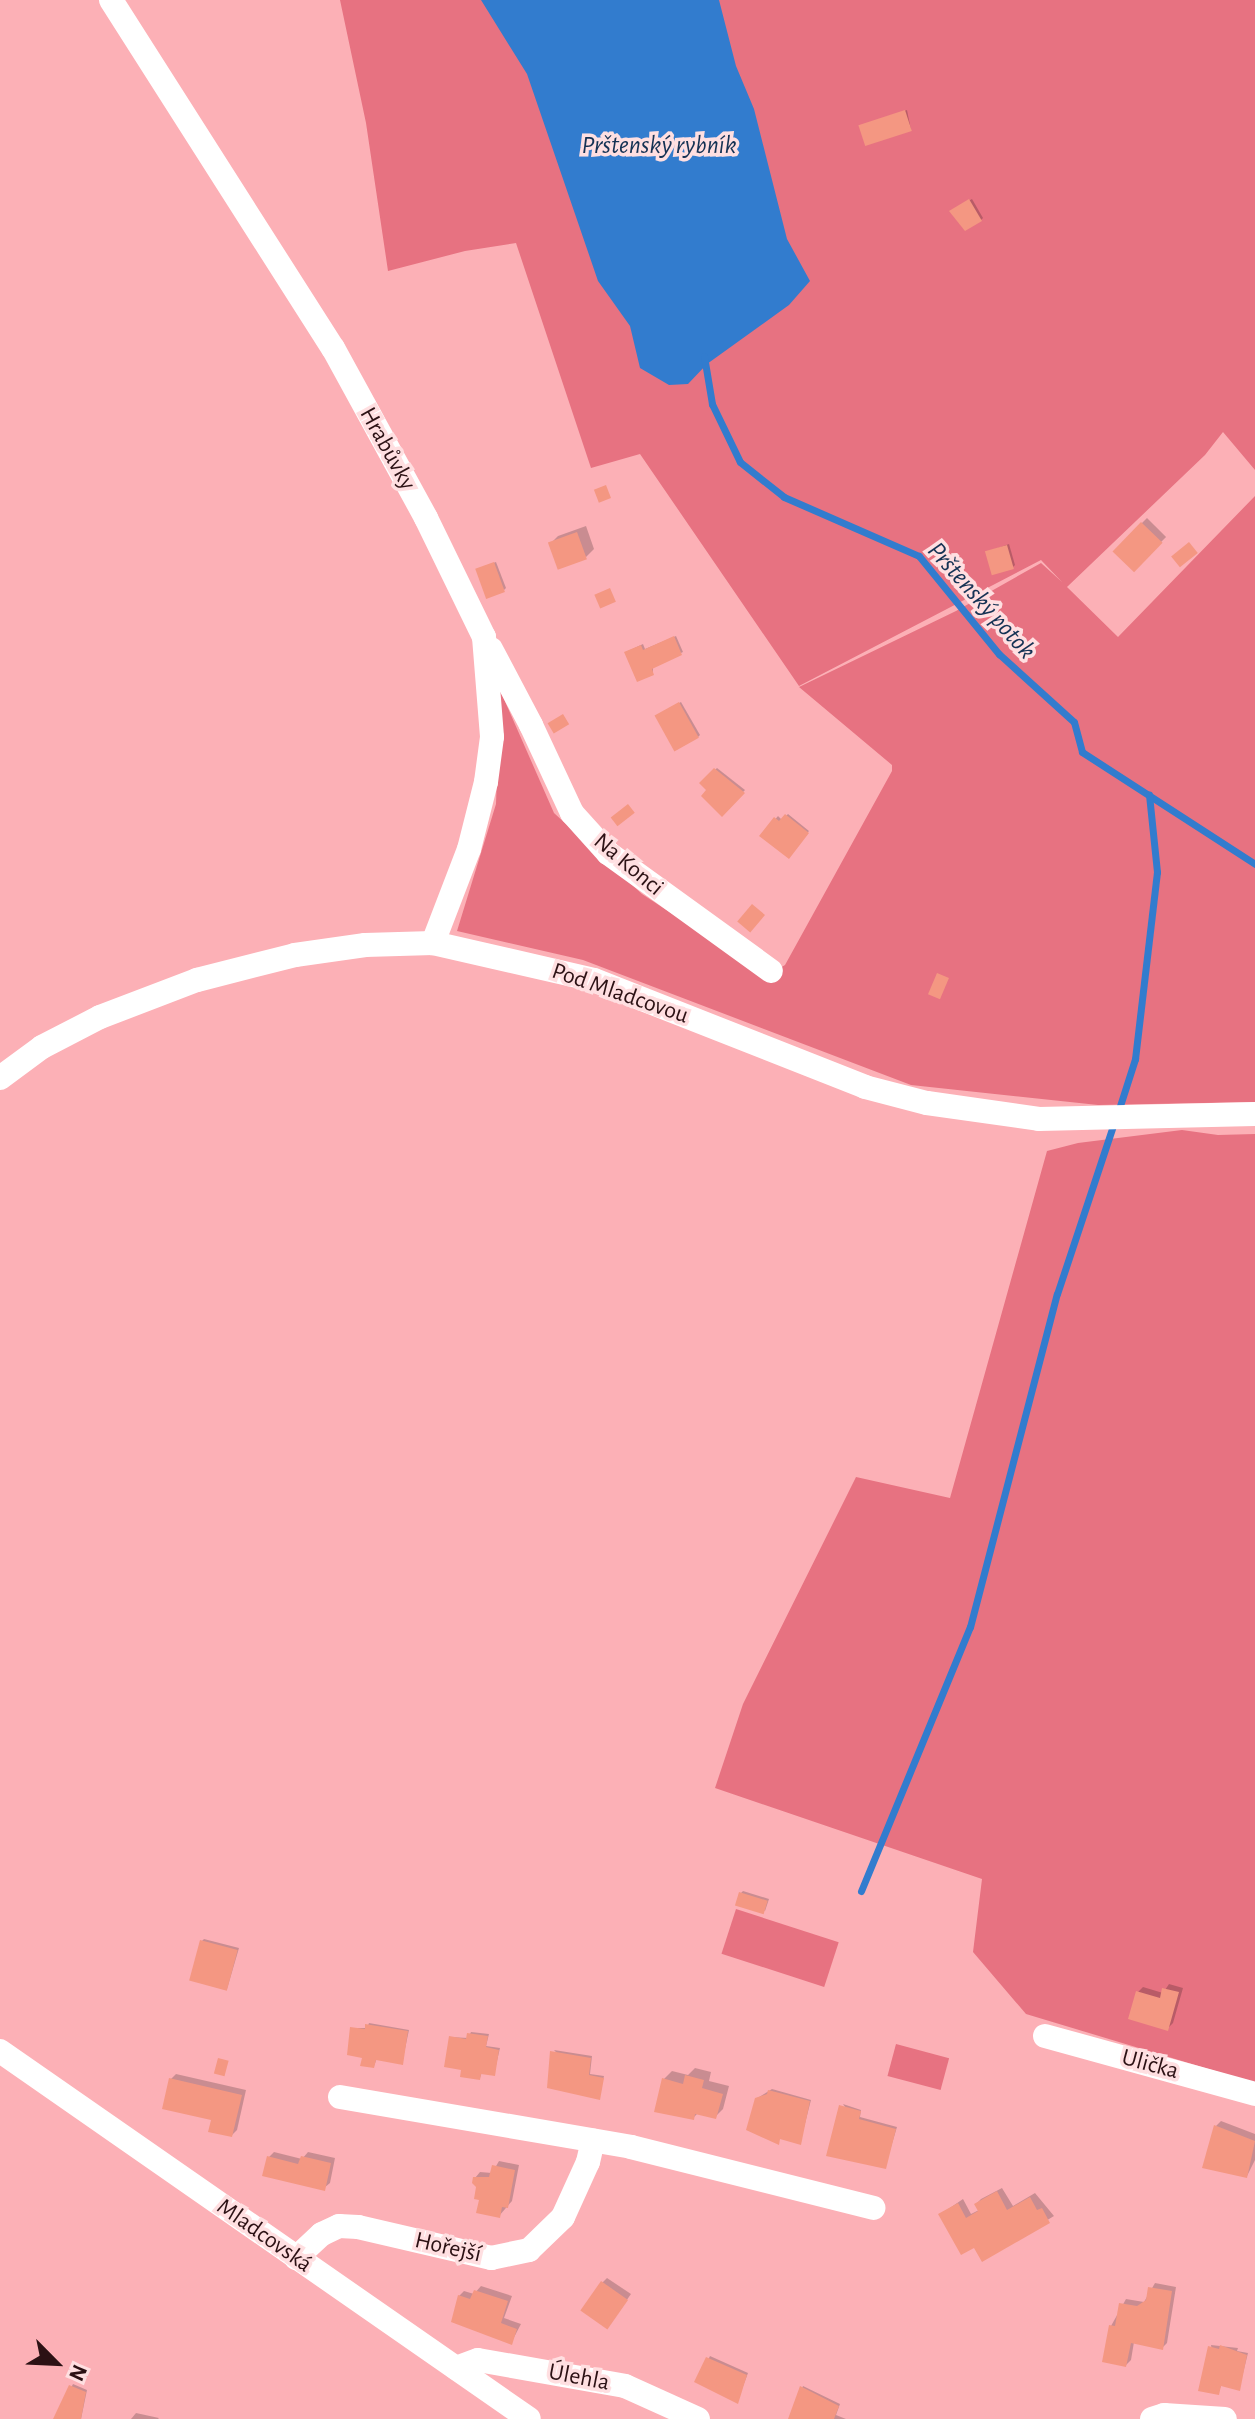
<!DOCTYPE html>
<meta charset="utf-8">
<style>
body{margin:0}
#map{position:relative;width:1255px;height:2419px;overflow:hidden;background:#fcb0b6;font-family:"Alegreya Sans",sans-serif}
div>[style]{position:absolute}
[style*='--x']{left:calc(var(--x)*1px);top:calc(var(--y)*1px);width:calc(var(--w)*1px);rotate:calc(var(--a)*1deg)}
.green>*{inset:0;background:#e77281;transform-origin:0 0}
.water>*{inset:0;background:#327cce}
.shadow>*{inset:0;background:#0003;transform-origin:0 0}
.stream>*{height:7px;margin:-3.5px;padding:0 3.5px;transform-origin:3.5px;border-radius:3.5px;background:#327cce}
.building>*{inset:0;background:#f49782;transform-origin:0 0}
.minor>*{height:24px;margin:-12px;padding:0 12px;transform-origin:12px;border-radius:12px;background:#fff}
span{translate:-50% -50%;white-space:nowrap;text-align:center;line-height:1.15;-webkit-text-stroke:7px #ffdfe1;paint-order:stroke}
.street-label{font-size:24px;color:#2c1114}
.water-label{font-size:26px;color:#153254;font-style:italic}
.north{position:absolute;left:16px;top:2323px;width:80px;height:80px;-webkit-text-stroke:6px #ffdfe1;paint-order:stroke;rotate:114deg;font-size:22px;font-weight:700;line-height:32px;text-align:center;color:#2c1114}
.north::after{content:'';display:block;margin:auto;width:28px;height:36px;background:#2c1114;clip-path:polygon(50% 0,100% 100%,50% 72%,0 100%)}
</style>
<div id="map">
<div class="green">
<i style="clip-path:polygon(340px 0,1255px 0,1255px 470px,1223px 432px,1205px 455px,1067px 587px,1118px 637px,1255px 496px,1255px 1102px,1098px 1105px,911px 1085px,583px 960px,457px 931px,496px 804px,500px 690px,554px 813px,642px 894px,767px 976px,785px 965px,892px 771px,892px 765px,799px 687px,956px 611px,1041px 563px,1062px 582px,1041px 560px,799px 686px,640px 454px,591px 468px,516px 243px,465px 251px,388px 271px,366px 123px)"></i>
<i style="clip-path:polygon(1182px 1130px,1218px 1135px,1255px 1134px,1255px 2083px,1026px 2014px,973px 1952px,982px 1879px,715px 1788px,743px 1704px,856px 1477px,950px 1498px,1047px 1151px,1078px 1143px)"></i>
<i style="left:736px;top:1909px;width:108px;height:47px;rotate:18deg"></i>
<i style="left:896px;top:2044px;width:55px;height:33px;rotate:15deg"></i>
</div>
<div class="water">
<i style="clip-path:polygon(481px 0,719px 0,736px 66px,754px 109px,787px 239px,810px 281px,789px 305px,707px 364px,688px 384px,669px 385px,640px 368px,630px 326px,598px 281px,527px 74px)"></i>
</div>
<div class="shadow">
<i style="clip-path:polygon(907px 110px,911px 130px,861px 127px,863px 125px)"></i>
<i style="clip-path:polygon(972px 199px,983px 218px,981px 220px,954px 209px)"></i>
<i style="left:1147px;top:518px;width:27px;height:46px;rotate:45deg"></i>
<i style="clip-path:polygon(586px 526px,594px 549px,586px 557px,550px 544px,558px 536px)"></i>
<i style="clip-path:polygon(1009px 544px,1015px 565px,1013px 567px,987px 552px)"></i>
<i style="clip-path:polygon(496px 562px,506px 588px,504px 590px,480px 568px)"></i>
<i style="clip-path:polygon(676px 636px,683px 652px,653px 666px,653px 673px,628px 651px,643px 644px,645px 649px)"></i>
<i style="clip-path:polygon(681px 702px,700px 735px,698px 737px,659px 714px)"></i>
<i style="clip-path:polygon(717px 768px,745px 790px,722px 814px,702px 783px)"></i>
<i style="clip-path:polygon(788px 814px,809px 831px,788px 856px,762px 835px,778px 816px,782px 820px)"></i>
<i style="clip-path:polygon(743px 1891px,769px 1899px,765px 1911px,741px 1893px)"></i>
<i style="clip-path:polygon(204px 1939px,239px 1948px,227px 1989px,202px 1941px)"></i>
<i style="clip-path:polygon(1169px 1984px,1183px 1988px,1173px 2023px,1168px 2028px,1138px 1992px,1143px 1987px,1163px 1993px)"></i>
<i style="clip-path:polygon(369px 2023px,409px 2030px,402px 2063px,377px 2058px,374px 2066px,364px 2056px,352px 2028px,367px 2028px)"></i>
<i style="clip-path:polygon(471px 2032px,489px 2034px,486px 2046px,500px 2048px,494px 2074px,482px 2072px,480px 2078px,464px 2068px,450px 2037px,468px 2038px)"></i>
<i style="clip-path:polygon(554px 2050px,592px 2056px,590px 2074px,604px 2076px,599px 2098px)"></i>
<i style="clip-path:polygon(695px 2068px,711px 2072px,709px 2081px,729px 2086px,723px 2109px,715px 2117px,699px 2112px,693px 2118px,664px 2079px,672px 2071px,688px 2075px)"></i>
<i style="clip-path:polygon(176px 2074px,246px 2090px,237px 2130px,232px 2135px,171px 2079px)"></i>
<i style="clip-path:polygon(772px 2089px,811px 2100px,800px 2143px,781px 2137px,778px 2142px,756px 2099px)"></i>
<i style="clip-path:polygon(843px 2104px,861px 2110px,860px 2117px,897px 2127px,885px 2167px)"></i>
<i style="clip-path:polygon(1221px 2121px,1255px 2134px,1255px 2160px,1247px 2176px,1216px 2126px)"></i>
<i style="clip-path:polygon(274px 2152px,302px 2159px,308px 2152px,335px 2158px,330px 2183px,324px 2188px,269px 2157px)"></i>
<i style="clip-path:polygon(499px 2161px,519px 2165px,512px 2201px,499px 2216px,482px 2199px,475px 2178px,480px 2172px,492px 2173px)"></i>
<i style="clip-path:polygon(1002px 2188px,1013px 2206px,1035px 2193px,1054px 2216px,983px 2259px,975px 2245px,941px 2214px,963px 2199px,971px 2214px,979px 2210px,976px 2204px,981px 2199px)"></i>
<i style="clip-path:polygon(607px 2278px,631px 2294px,612px 2321px,602px 2283px)"></i>
<i style="clip-path:polygon(1155px 2283px,1176px 2287px,1167px 2343px,1162px 2348px,1134px 2342px,1131px 2360px,1126px 2365px,1111px 2326px,1126px 2299px,1144px 2302px)"></i>
<i style="clip-path:polygon(481px 2286px,512px 2296px,504px 2318px,521px 2324px,511px 2343px,459px 2296px,464px 2291px,474px 2294px)"></i>
<i style="clip-path:polygon(1211px 2345px,1238px 2348px,1237px 2351px,1248px 2353px,1239px 2389px,1222px 2384px,1218px 2393px)"></i>
<i style="clip-path:polygon(710px 2356px,748px 2373px,737px 2402px,697px 2381px)"></i>
<i style="clip-path:polygon(73px 2384px,87px 2390px,81px 2419px,51px 2419px,55px 2419px)"></i>
<i style="clip-path:polygon(803px 2386px,840px 2404px,836px 2415px,846px 2419px,790px 2419px)"></i>
<i style="clip-path:polygon(136px 2413px,159px 2418px,158px 2419px,131px 2419px)"></i>
</div>
<div class="stream">
<i style="--x:704;--y:356;--w:49;--a:80.5"></i>
<i style="--x:712;--y:404;--w:64;--a:64.2"></i>
<i style="--x:740;--y:462;--w:56;--a:38.5"></i>
<i style="--x:784;--y:497;--w:147;--a:23.6"></i>
<i style="--x:919;--y:556;--w:127;--a:50.8"></i>
<i style="--x:999;--y:654;--w:101;--a:42.2"></i>
<i style="--x:1074;--y:722;--w:31;--a:75"></i>
<i style="--x:1082;--y:752;--w:206;--a:32.9"></i>
<i style="--x:1118;--y:1112;--w:56;--a:-72.2"></i>
<i style="--x:1135;--y:1059;--w:188;--a:-83.3"></i>
<i style="--x:1157;--y:872;--w:78;--a:-95.9"></i>
<i style="--x:861;--y:1891;--w:286;--a:-67.6"></i>
<i style="--x:970;--y:1627;--w:344;--a:-75.4"></i>
<i style="--x:1057;--y:1294;--w:180;--a:-71.6"></i>
</div>
<div class="building">
<i style="left:905px;top:110px;width:22px;height:49px;rotate:72deg"></i>
<i style="clip-path:polygon(969px 199px,982px 221px,965px 231px,949px 211px)"></i>
<i style="left:606px;top:485px;width:14px;height:13px;rotate:69deg"></i>
<i style="left:1141px;top:522px;width:30px;height:41px;rotate:44deg"></i>
<i style="left:577px;top:532px;width:29px;height:31px;rotate:70deg"></i>
<i style="left:1189px;top:542px;width:14px;height:23px;rotate:51deg"></i>
<i style="left:1007px;top:545px;width:25px;height:23px;rotate:74deg"></i>
<i style="left:494px;top:562px;width:32px;height:20px;rotate:70deg"></i>
<i style="left:610px;top:588px;width:15px;height:17px;rotate:67deg"></i>
<i style="clip-path:polygon(674px 636px,682px 655px,652px 669px,654px 675px,637px 682px,624px 652px,641px 645px,643px 650px)"></i>
<i style="left:679px;top:702px;width:41px;height:28px;rotate:61deg"></i>
<i style="left:563px;top:714px;width:12px;height:18px;rotate:59deg"></i>
<i style="clip-path:polygon(714px 768px,745px 793px,722px 817px,701px 796px,706px 790px,699px 783px)"></i>
<i style="left:628px;top:804px;width:11px;height:22px;rotate:52deg"></i>
<i style="clip-path:polygon(785px 814px,809px 833px,789px 859px,759px 836px,774px 817px,779px 821px)"></i>
<i style="left:752px;top:904px;width:17px;height:23px;rotate:40deg"></i>
<i style="left:937px;top:973px;width:13px;height:23px;rotate:23deg"></i>
<i style="left:739px;top:1892px;width:30px;height:14px;rotate:17deg"></i>
<i style="left:200px;top:1940px;width:39px;height:42px;rotate:15deg"></i>
<i style="clip-path:polygon(1162px 1988px,1179px 1992px,1168px 2031px,1128px 2019px,1136px 1991px,1160px 1998px)"></i>
<i style="clip-path:polygon(365px 2024px,408px 2031px,403px 2065px,376px 2060px,374px 2068px,360px 2066px,362px 2058px,347px 2055px,350px 2027px,365px 2029px)"></i>
<i style="clip-path:polygon(467px 2033px,488px 2036px,486px 2047px,499px 2050px,495px 2076px,481px 2074px,480px 2080px,460px 2077px,461px 2070px,444px 2067px,449px 2036px,466px 2039px)"></i>
<i style="clip-path:polygon(550px 2051px,591px 2058px,589px 2075px,604px 2078px,600px 2100px,547px 2088px)"></i>
<i style="left:218px;top:2058px;width:11px;height:16px;rotate:15deg"></i>
<i style="clip-path:polygon(685px 2075px,704px 2080px,702px 2088px,723px 2094px,716px 2119px,695px 2114px,694px 2120px,654px 2112px,662px 2078px,683px 2084px)"></i>
<i style="clip-path:polygon(169px 2078px,242px 2095px,232px 2137px,208px 2132px,211px 2120px,162px 2109px)"></i>
<i style="clip-path:polygon(768px 2090px,810px 2101px,801px 2145px,780px 2139px,779px 2145px,746px 2130px,755px 2098px,767px 2094px)"></i>
<i style="clip-path:polygon(839px 2105px,861px 2111px,859px 2119px,896px 2129px,886px 2169px,826px 2156px)"></i>
<i style="clip-path:polygon(1214px 2125px,1255px 2141px,1247px 2178px,1202px 2168px)"></i>
<i style="clip-path:polygon(267px 2156px,298px 2164px,301px 2156px,331px 2163px,325px 2191px,262px 2176px)"></i>
<i style="clip-path:polygon(492px 2165px,515px 2170px,508px 2208px,502px 2207px,500px 2218px,476px 2213px,479px 2200px,474px 2199px,476px 2187px,472px 2183px,473px 2177px,489px 2177px)"></i>
<i style="clip-path:polygon(997px 2191px,1007px 2210px,1030px 2197px,1037px 2210px,1042px 2208px,1050px 2223px,982px 2262px,974px 2248px,961px 2255px,938px 2214px,958px 2203px,966px 2218px,978px 2211px,974px 2204px)"></i>
<i style="left:601px;top:2281px;width:33px;height:36px;rotate:35deg"></i>
<i style="clip-path:polygon(1148px 2287px,1172px 2291px,1163px 2350px,1131px 2343px,1126px 2367px,1102px 2362px,1109px 2325px,1115px 2326px,1119px 2303px,1137px 2306px,1146px 2300px)"></i>
<i style="clip-path:polygon(474px 2290px,508px 2301px,501px 2323px,517px 2329px,512px 2345px,451px 2322px,458px 2295px,470px 2299px)"></i>
<i style="clip-path:polygon(1220px 2345px,1247px 2355px,1240px 2391px,1221px 2386px,1219px 2395px,1198px 2391px,1208px 2346px,1219px 2349px)"></i>
<i style="clip-path:polygon(706px 2357px,747px 2375px,738px 2404px,694px 2382px)"></i>
<i style="clip-path:polygon(69px 2385px,86px 2392px,81px 2419px,53px 2419px)"></i>
<i style="clip-path:polygon(800px 2386px,839px 2406px,834px 2419px,788px 2419px)"></i>
</div>
<div class="minor">
<i style="--x:111;--y:0;--w:413;--a:57.5"></i>
<i style="--x:333;--y:348;--w:194;--a:61.3"></i>
<i style="--x:426;--y:518;--w:132;--a:64"></i>
<i style="--x:484;--y:637;--w:100;--a:85.4"></i>
<i style="--x:492;--y:737;--w:45;--a:97.6"></i>
<i style="--x:486;--y:782;--w:69;--a:104.2"></i>
<i style="--x:469;--y:849;--w:101;--a:111"></i>
<i style="--x:491;--y:649;--w:86;--a:62.2"></i>
<i style="--x:531;--y:725;--w:97;--a:65"></i>
<i style="--x:572;--y:813;--w:54;--a:48"></i>
<i style="--x:608;--y:853;--w:201;--a:35.9"></i>
<i style="--x:0;--y:1078;--w:52;--a:-36.4"></i>
<i style="--x:42;--y:1047;--w:65;--a:-27.3"></i>
<i style="--x:100;--y:1017;--w:104;--a:-20.9"></i>
<i style="--x:197;--y:980;--w:101;--a:-14.3"></i>
<i style="--x:295;--y:955;--w:71;--a:-8.1"></i>
<i style="--x:365;--y:945;--w:68;--a:-1.7"></i>
<i style="--x:433;--y:943;--w:165;--a:12.9"></i>
<i style="--x:594;--y:980;--w:291;--a:21.5"></i>
<i style="--x:865;--y:1087;--w:64;--a:14.5"></i>
<i style="--x:927;--y:1103;--w:113;--a:8.1"></i>
<i style="--x:1039;--y:1119;--w:216;--a:-1.3"></i>
<i style="--x:1045;--y:2036;--w:218;--a:15.4"></i>
<i style="--x:0;--y:2051;--w:644;--a:34.82"></i>
<i style="--x:340;--y:2097;--w:295;--a:9.7"></i>
<i style="--x:631;--y:2147;--w:250;--a:14.1"></i>
<i style="--x:296;--y:2258;--w:35;--a:-43"></i>
<i style="--x:322;--y:2234;--w:19;--a:-25"></i>
<i style="--x:339;--y:2226;--w:19;--a:3"></i>
<i style="--x:358;--y:2227;--w:137;--a:13.1"></i>
<i style="--x:491;--y:2258;--w:39;--a:-12"></i>
<i style="--x:529;--y:2250;--w:47;--a:-44.1"></i>
<i style="--x:563;--y:2217;--w:60;--a:-65.6"></i>
<i style="--x:588;--y:2162;--w:22;--a:-77"></i>
<i style="--x:456;--y:2368;--w:23;--a:-20"></i>
<i style="--x:478;--y:2360;--w:149;--a:10"></i>
<i style="--x:625;--y:2386;--w:80;--a:24.3"></i>
<i style="--x:1152;--y:2419;--w:13;--a:-18"></i>
<i style="--x:1164;--y:2415;--w:61;--a:3.8"></i>
</div>
<div class="street-label">
<span style="left:387px;top:449px;rotate:61deg">Hrabůvky</span>
<span style="left:628px;top:865px;rotate:40deg">Na Konci</span>
<span style="left:620px;top:994px;rotate:19deg">Pod Mladcovou</span>
<span style="left:1150px;top:2065px;rotate:15deg">Ulička</span>
<span style="left:264px;top:2236px;rotate:35deg">Mladcovská</span>
<span style="left:448px;top:2248px;rotate:13deg">Hořejší</span>
<span style="left:579px;top:2378px;rotate:11deg">Úlehla</span>
</div>
<div class="water-label">
<span style="left:659px;top:146px">Prštenský rybník</span>
<span style="left:981px;top:601px;rotate:48deg">Prštenský potok</span>
</div>
<div class="north">N</div>
</div>
